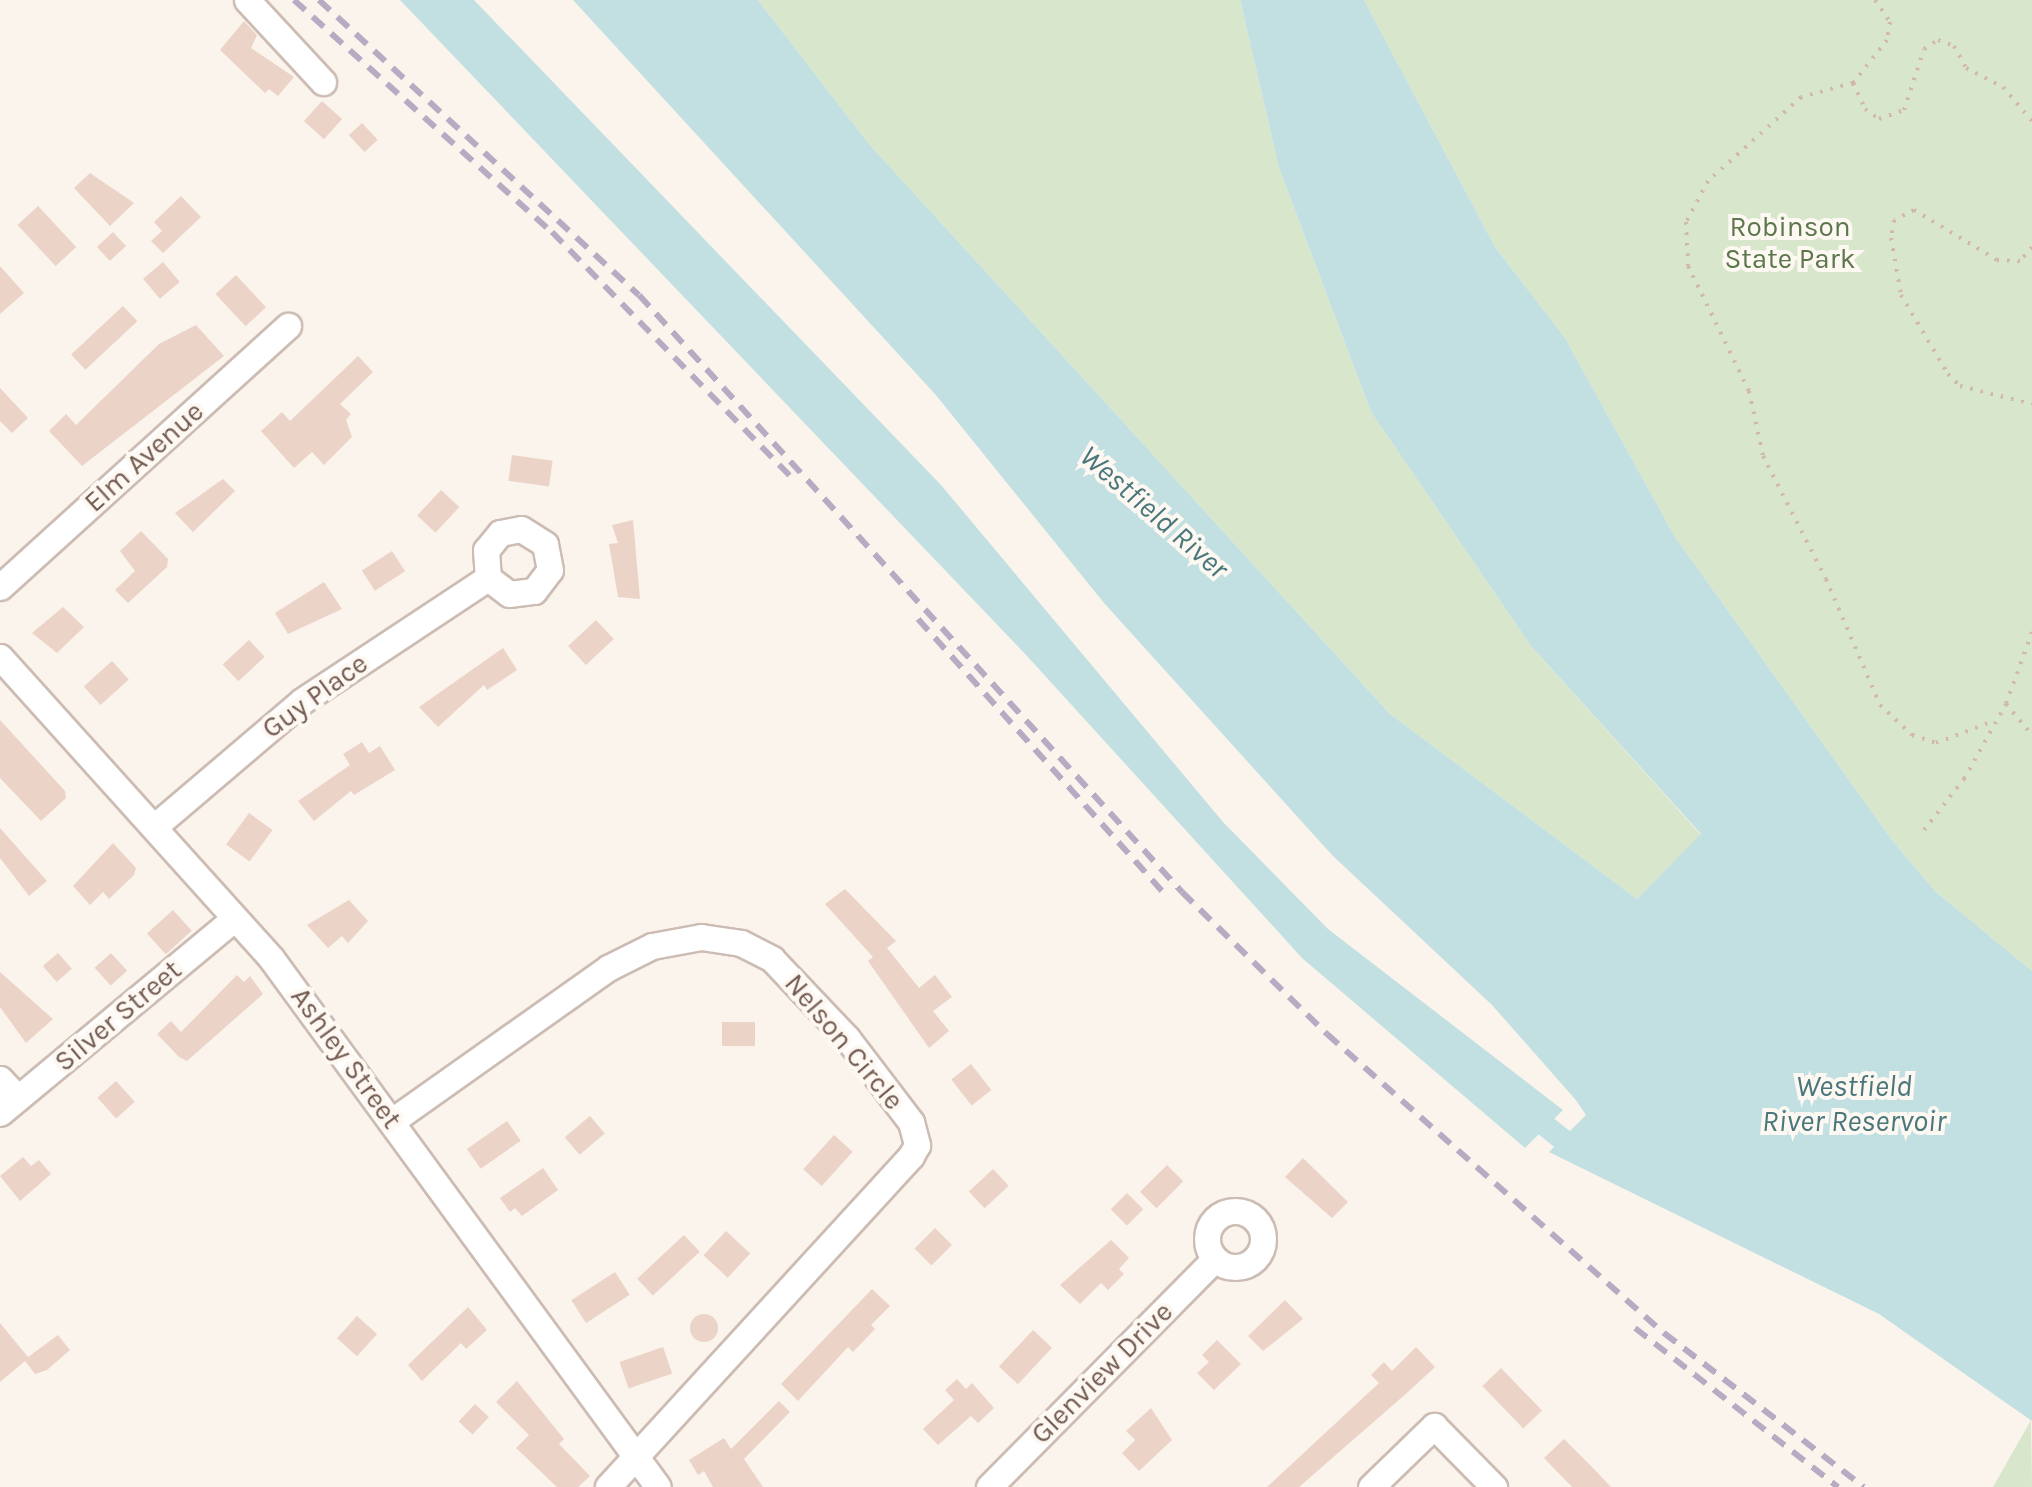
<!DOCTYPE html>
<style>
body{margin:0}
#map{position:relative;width:2032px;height:1487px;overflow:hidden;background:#faf4ec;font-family:Karla,sans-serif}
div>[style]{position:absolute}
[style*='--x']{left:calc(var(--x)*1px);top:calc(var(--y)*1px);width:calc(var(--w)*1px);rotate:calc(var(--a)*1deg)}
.green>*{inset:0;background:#d8e7cc}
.water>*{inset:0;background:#c2e0e2}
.canal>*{height:22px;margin:-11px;padding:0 11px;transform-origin:11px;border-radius:11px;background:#c2e0e2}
.building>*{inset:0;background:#ecd3c7;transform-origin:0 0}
.round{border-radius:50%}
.path>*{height:4px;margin-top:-2px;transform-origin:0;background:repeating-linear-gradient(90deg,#d2b7aa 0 2.5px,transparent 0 10.5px)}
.roads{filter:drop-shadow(2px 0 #ccbcb3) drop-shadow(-2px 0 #ccbcb3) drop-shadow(0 2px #ccbcb3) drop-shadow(0 -2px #ccbcb3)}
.minor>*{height:25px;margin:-12.5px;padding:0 12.5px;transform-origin:12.5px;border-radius:12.5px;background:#fff}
.minor>.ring{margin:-12.5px;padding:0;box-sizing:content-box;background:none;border:25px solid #fff;border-radius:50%}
.rail>*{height:6px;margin-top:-3px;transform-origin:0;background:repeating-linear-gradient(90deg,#b7abc4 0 15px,transparent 0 25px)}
span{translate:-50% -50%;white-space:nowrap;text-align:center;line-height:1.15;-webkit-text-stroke:8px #fdf8f2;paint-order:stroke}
.park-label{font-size:28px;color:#5b774b}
.street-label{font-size:28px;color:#735b51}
.water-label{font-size:30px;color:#4a777c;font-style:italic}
</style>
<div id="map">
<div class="green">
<i style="clip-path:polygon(758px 0,1240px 0,1279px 168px,1371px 412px,1531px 646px,1701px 835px,1637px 899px,1390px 714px,869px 144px)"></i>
<i style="clip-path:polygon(1364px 0,2032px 0,2032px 971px,1935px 891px,1892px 840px,1675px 537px,1565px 338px,1495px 247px)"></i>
<i style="clip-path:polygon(2031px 1420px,2032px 1487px,1993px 1487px)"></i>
</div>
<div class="water">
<i style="clip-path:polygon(400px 0,474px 0,941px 485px,1223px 822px,1328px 929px,1563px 1110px,1525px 1148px,1302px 958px,1027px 656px)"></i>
<i style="clip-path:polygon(573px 0,758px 0,869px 144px,1390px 714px,1637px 899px,1701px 834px,1531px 646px,1371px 412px,1279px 168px,1240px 0,1364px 0,1495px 247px,1565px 338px,1675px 537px,1892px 840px,1935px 891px,2032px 971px,2032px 1421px,1879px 1314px,1549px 1152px,1586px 1115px,1575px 1099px,1492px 1005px,1332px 855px,1104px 603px,935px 394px)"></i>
</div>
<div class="canal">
<i style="--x:1526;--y:1110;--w:46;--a:38.9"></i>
</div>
<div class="building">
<i style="clip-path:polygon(244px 21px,257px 35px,251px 48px,294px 77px,278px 96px,269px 89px,265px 93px,220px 50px)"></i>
<i style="left:322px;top:101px;width:27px;height:27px;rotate:42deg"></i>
<i style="left:362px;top:123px;width:23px;height:18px;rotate:47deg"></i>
<i style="clip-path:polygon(90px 173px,134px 203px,110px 226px,74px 188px)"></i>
<i style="clip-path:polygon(181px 196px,201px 217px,163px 253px,151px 241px,162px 231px,154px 222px)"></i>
<i style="left:38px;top:206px;width:56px;height:28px;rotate:47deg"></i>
<i style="left:113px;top:232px;width:19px;height:22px;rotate:47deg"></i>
<i style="left:163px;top:262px;width:26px;height:26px;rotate:50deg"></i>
<i style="clip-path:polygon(0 266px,24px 293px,0 314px)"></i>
<i style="left:236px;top:275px;width:44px;height:28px;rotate:47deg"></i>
<i style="left:123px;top:306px;width:21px;height:71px;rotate:47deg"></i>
<i style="clip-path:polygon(196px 325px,224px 356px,82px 466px,49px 431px,66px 414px,76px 425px,159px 344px)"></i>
<i style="clip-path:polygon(358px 356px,373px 372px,340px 404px,351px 414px,346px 420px,352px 437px,324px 465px,312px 452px,294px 468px,261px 431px,282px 412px,290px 421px)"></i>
<i style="clip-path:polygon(0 388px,28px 418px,12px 433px,0 421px)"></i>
<i style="left:512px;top:455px;width:41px;height:26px;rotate:8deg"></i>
<i style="clip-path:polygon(223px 479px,235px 491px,193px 532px,175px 513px)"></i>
<i style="left:441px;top:490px;width:25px;height:35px;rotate:43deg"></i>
<i style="clip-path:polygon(633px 520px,635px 542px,640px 599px,618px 597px,609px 544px,618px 543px,612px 525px)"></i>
<i style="clip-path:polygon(141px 531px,168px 559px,167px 567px,128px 603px,115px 590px,135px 571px,120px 551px)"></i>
<i style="left:392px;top:551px;width:24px;height:36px;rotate:57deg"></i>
<i style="clip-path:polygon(324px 582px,342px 609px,288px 634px,275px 613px)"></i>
<i style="clip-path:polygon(63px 607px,84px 627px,57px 653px,32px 633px)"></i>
<i style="left:596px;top:620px;width:26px;height:38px;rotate:47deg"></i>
<i style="left:249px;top:640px;width:23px;height:36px;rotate:47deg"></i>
<i style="clip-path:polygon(503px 648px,517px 670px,487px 690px,484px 685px,438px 727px,419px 707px)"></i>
<i style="left:112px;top:661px;width:25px;height:38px;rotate:48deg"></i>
<i style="clip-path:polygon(0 720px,65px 791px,66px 798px,41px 821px,0 778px)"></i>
<i style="clip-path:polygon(362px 742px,369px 753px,380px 746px,395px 770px,354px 795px,351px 791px,314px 821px,298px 801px,350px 765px,343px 754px)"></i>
<i style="left:249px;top:813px;width:29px;height:39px;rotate:36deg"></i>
<i style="clip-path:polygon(0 828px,47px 881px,29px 896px,0 858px)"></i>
<i style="clip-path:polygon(113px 843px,136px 868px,134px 875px,109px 899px,103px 892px,90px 905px,73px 886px)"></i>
<i style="clip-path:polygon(845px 889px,896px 941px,887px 948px,919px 988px,935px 975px,952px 997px,933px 1011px,949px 1031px,929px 1048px,868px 961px,873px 957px,825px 904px)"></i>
<i style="clip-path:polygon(349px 900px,368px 921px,348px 943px,342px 936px,328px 948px,307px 925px)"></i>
<i style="left:173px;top:910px;width:28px;height:35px;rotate:48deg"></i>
<i style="left:58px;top:953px;width:21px;height:20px;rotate:49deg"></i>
<i style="left:111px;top:953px;width:24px;height:22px;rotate:48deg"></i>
<i style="clip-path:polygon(0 972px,53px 1019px,26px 1043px,0 1007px)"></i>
<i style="clip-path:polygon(237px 975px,244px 982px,250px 976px,263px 994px,187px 1061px,179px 1057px,157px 1034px,171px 1021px,181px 1032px)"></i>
<i style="left:722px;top:1022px;width:33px;height:24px"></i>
<i style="left:971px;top:1064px;width:33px;height:25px;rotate:52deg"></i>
<i style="left:116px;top:1081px;width:28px;height:25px;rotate:48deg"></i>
<i style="left:590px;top:1116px;width:23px;height:33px;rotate:50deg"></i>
<i style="left:507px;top:1121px;width:24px;height:49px;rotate:55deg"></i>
<i style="left:834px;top:1135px;width:25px;height:46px;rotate:42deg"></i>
<i style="clip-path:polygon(23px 1157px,31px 1166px,39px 1160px,51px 1174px,20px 1201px,0 1176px)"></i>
<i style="clip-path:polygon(1303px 1158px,1348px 1202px,1332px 1218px,1285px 1177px)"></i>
<i style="left:1167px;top:1165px;width:23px;height:38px;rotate:45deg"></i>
<i style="clip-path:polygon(543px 1168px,558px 1190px,522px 1216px,515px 1208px,510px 1212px,500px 1198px)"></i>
<i style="left:993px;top:1169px;width:23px;height:33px;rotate:47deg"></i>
<i style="left:1127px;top:1193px;width:23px;height:23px;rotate:45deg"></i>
<i style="left:935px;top:1228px;width:24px;height:29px;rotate:45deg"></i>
<i style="left:726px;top:1231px;width:33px;height:33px;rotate:43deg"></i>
<i style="left:684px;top:1235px;width:23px;height:64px;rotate:47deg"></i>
<i style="clip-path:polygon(1111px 1240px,1129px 1258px,1119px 1269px,1124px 1274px,1108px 1290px,1101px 1283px,1080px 1304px,1060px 1285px)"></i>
<i style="left:615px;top:1272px;width:27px;height:52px;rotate:57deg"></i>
<i style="clip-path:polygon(872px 1289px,890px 1306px,871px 1325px,875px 1329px,853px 1352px,848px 1347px,798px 1401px,781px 1384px)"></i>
<i style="clip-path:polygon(1285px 1300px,1303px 1319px,1263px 1351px,1248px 1336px)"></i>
<i style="clip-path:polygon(468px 1307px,487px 1330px,466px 1349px,461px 1343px,422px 1381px,408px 1365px)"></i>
<i class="round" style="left:690px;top:1314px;width:28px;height:28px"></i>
<i style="left:357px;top:1316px;width:27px;height:30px;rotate:42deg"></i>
<i style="clip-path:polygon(0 1323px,28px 1357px,58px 1335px,70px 1350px,47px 1370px,35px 1374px,25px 1361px,0 1382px)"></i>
<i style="left:1033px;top:1330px;width:26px;height:50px;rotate:43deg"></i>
<i style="clip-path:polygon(1217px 1340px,1241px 1364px,1214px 1390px,1197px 1373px,1209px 1362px,1202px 1355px)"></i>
<i style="left:663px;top:1347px;width:28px;height:46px;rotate:71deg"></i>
<i style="clip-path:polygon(1416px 1347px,1435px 1367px,1408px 1392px,1299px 1487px,1267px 1487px,1379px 1383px,1371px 1375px,1384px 1362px,1392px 1371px)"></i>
<i style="left:1501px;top:1368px;width:59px;height:26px;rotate:46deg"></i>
<i style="clip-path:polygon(957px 1379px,966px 1389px,972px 1383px,994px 1408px,978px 1423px,971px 1416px,938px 1445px,923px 1429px,954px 1400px,945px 1390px)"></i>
<i style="clip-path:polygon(517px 1381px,564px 1439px,559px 1444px,590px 1476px,578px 1487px,557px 1487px,516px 1448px,529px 1435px,496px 1402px)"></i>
<i style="clip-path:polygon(779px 1401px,790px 1412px,744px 1459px,763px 1487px,713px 1487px,704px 1471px,698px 1475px,689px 1460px,724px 1438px,731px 1449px)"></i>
<i style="left:475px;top:1404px;width:19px;height:24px;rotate:43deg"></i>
<i style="clip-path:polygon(1151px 1408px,1172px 1440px,1139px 1471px,1122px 1453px,1135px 1440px,1126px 1431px)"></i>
<i style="clip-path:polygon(1564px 1439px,1592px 1467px,1611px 1487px,1572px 1487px,1544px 1458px)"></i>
</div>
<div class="path">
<i style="--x:1875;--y:0;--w:27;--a:56"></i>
<i style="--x:1890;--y:22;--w:18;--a:99"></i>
<i style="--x:1887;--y:40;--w:55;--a:128.3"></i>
<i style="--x:1853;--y:83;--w:29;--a:65"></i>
<i style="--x:1865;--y:109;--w:17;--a:36"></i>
<i style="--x:1879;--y:119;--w:27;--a:-20"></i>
<i style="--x:1904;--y:110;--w:64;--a:-71.8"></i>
<i style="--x:1924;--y:49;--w:17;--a:-33"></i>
<i style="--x:1938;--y:40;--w:17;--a:21"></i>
<i style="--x:1954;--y:46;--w:25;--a:61"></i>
<i style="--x:1966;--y:68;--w:42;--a:27.2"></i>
<i style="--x:2003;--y:87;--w:45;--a:49.5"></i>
<i style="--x:1853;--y:83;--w:54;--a:164.9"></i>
<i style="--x:1801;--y:97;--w:125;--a:137.9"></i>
<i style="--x:1708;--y:181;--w:47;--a:118.2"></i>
<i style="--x:1686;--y:222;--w:44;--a:87.4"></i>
<i style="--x:1688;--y:266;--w:139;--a:64"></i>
<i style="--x:1749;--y:391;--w:66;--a:77.8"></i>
<i style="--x:1763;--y:456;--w:138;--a:62.9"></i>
<i style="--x:1826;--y:579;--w:137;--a:66.8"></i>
<i style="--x:1880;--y:705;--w:44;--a:43.2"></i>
<i style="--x:1912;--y:735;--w:25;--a:18"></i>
<i style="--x:1936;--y:743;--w:59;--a:-20.9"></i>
<i style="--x:2032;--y:247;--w:18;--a:131"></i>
<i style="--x:2020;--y:261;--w:23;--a:-178"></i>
<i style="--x:1997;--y:260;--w:97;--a:-148.9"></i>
<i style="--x:1914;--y:210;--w:22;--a:153"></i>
<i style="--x:1894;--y:220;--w:18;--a:99"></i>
<i style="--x:1891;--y:238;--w:58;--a:80"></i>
<i style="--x:1901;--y:295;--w:92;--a:59.3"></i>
<i style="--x:1948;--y:374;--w:17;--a:45"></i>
<i style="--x:1960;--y:386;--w:74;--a:14"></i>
<i style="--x:2032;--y:632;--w:77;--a:109.9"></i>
<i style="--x:2006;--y:704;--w:40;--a:50"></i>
<i style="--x:1924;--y:830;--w:65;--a:-51.9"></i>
<i style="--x:1964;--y:779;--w:86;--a:-60.8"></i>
</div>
<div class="roads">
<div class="minor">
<i style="--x:247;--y:0;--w:112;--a:47.2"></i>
<i style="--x:0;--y:587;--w:389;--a:-42.2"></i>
<i style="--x:0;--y:657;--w:405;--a:48"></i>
<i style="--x:271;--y:958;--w:655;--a:53.81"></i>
<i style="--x:154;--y:827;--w:194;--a:-40.4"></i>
<i style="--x:302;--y:701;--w:223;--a:-33.5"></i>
<i style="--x:488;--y:578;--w:26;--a:37"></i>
<i style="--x:509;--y:594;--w:25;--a:-7"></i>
<i style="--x:534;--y:591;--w:26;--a:-53"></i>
<i style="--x:550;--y:570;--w:26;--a:-101"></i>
<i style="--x:545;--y:544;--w:28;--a:-148"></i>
<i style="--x:521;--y:529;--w:21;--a:169"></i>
<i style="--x:500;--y:533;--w:22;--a:129"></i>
<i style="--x:486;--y:550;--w:28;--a:86"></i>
<i style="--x:0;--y:1079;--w:26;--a:47"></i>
<i style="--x:0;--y:1113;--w:305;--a:-39.7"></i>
<i style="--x:392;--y:1121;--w:265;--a:-35.3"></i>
<i style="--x:608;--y:968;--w:49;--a:-26.6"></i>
<i style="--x:652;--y:946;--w:50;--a:-10.4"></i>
<i style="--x:701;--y:937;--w:40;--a:8.5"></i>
<i style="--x:741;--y:943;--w:35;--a:27"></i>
<i style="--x:772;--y:959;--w:109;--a:46.5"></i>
<i style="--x:847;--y:1038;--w:106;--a:52.7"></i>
<i style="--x:911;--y:1122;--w:24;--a:75"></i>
<i style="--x:917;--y:1145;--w:13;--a:119"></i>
<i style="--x:911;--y:1156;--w:449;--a:132.5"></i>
<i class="ring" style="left:1207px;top:1211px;width:31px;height:31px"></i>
<i style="--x:989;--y:1487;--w:321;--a:-45.3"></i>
<i style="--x:1371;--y:1487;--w:88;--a:-44.1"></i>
<i style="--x:1434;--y:1426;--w:86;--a:45.5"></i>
</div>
</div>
<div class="rail">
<i style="--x:294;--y:0;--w:347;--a:42"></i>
<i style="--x:552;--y:232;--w:342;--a:45.7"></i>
<i style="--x:319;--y:0;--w:435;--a:42.7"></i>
<i style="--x:639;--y:295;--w:807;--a:47.71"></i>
<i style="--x:1182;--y:892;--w:203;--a:44.4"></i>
<i style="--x:1327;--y:1034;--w:451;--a:41.6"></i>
<i style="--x:1664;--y:1333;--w:252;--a:37.6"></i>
<i style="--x:918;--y:619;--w:370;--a:48.1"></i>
<i style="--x:1635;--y:1328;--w:258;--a:38.1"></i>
</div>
<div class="park-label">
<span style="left:1790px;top:243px">Robinson<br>State Park</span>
</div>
<div class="street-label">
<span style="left:144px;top:457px;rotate:-42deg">Elm Avenue</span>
<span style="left:315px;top:696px;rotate:-36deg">Guy Place</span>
<span style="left:118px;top:1016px;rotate:-40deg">Silver Street</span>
<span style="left:844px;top:1042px;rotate:50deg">Nelson Circle</span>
<span style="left:346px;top:1058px;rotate:54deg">Ashley Street</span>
<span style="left:1102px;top:1373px;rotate:-45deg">Glenview Drive</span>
</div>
<div class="water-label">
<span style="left:1154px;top:512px;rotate:41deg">Westfield River</span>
<span style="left:1854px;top:1103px">Westfield<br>River Reservoir</span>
</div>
</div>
